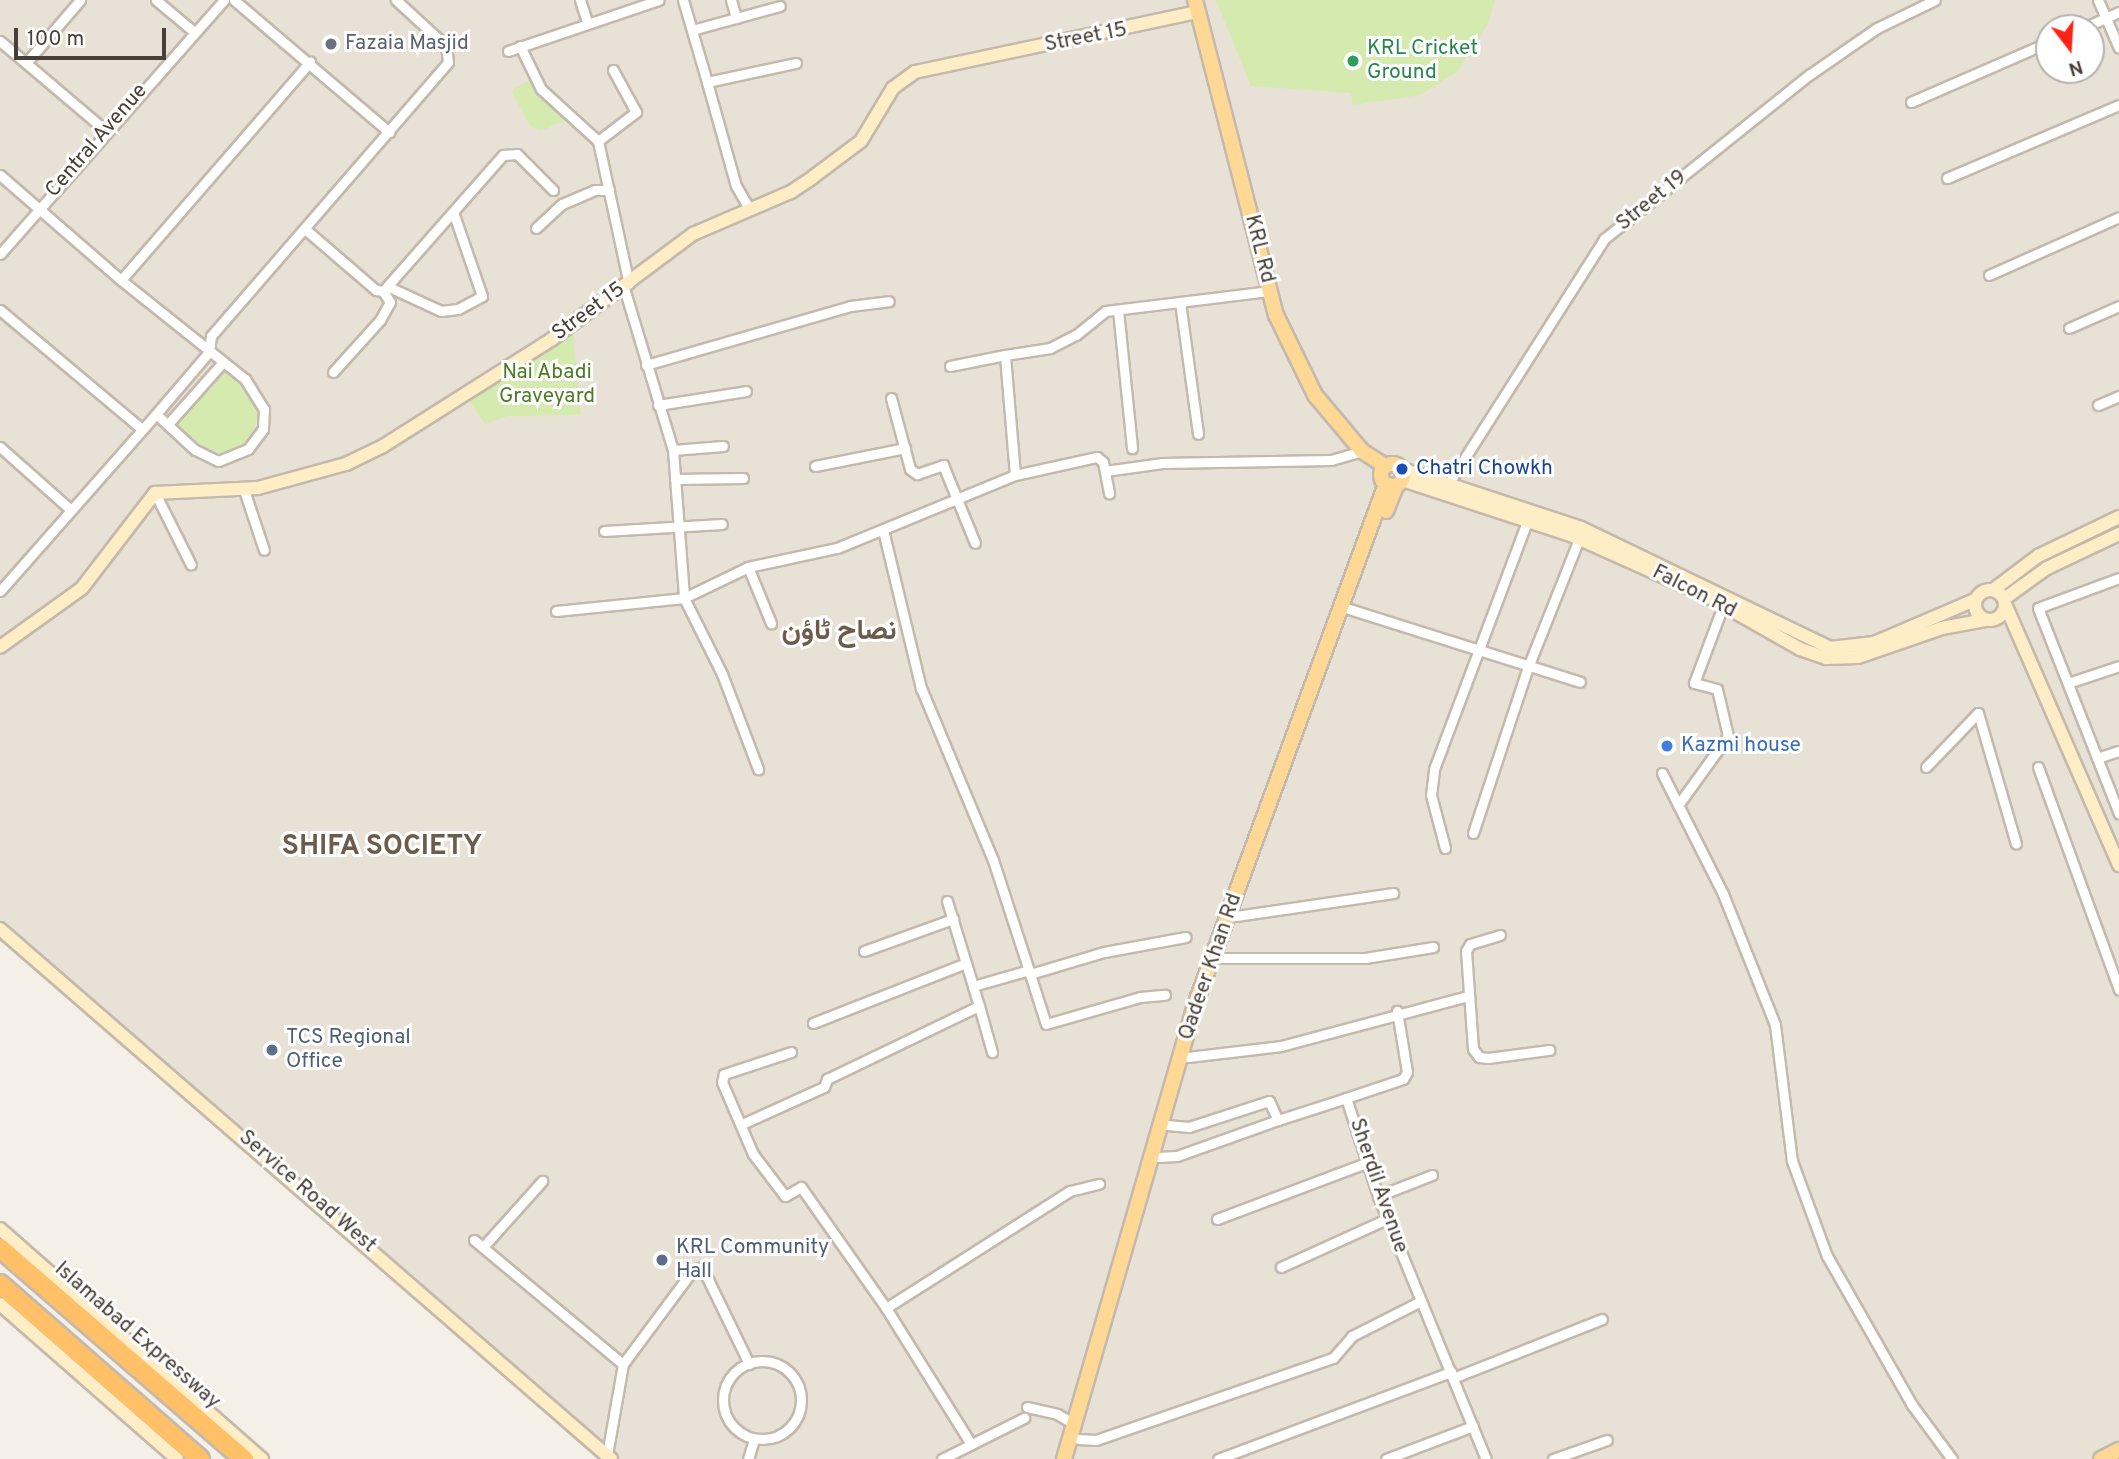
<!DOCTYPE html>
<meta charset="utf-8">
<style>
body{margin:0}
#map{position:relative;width:2119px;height:1459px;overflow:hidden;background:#f4efe7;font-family:Overpass,Vazirmatn,sans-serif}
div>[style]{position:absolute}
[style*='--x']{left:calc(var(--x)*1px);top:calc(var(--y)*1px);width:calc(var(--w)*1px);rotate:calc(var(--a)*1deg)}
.residential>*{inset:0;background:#e8e1d5}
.green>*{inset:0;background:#d4eaae}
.roads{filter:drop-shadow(2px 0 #c3b9ac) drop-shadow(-2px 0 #c3b9ac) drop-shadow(0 2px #c3b9ac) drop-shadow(0 -2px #c3b9ac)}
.street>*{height:9px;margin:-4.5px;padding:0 4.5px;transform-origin:4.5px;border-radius:4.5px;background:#fff}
.street>.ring{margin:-4.5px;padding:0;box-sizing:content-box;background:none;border:9px solid #fff;border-radius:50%}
.secondary>*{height:12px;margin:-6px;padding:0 6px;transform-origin:6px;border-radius:6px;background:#ffedc6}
.secondary>.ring{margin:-6px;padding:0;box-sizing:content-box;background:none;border:12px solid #ffedc6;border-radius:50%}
.primary>*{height:14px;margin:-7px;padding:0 7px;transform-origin:7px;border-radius:7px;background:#ffd895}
.primary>.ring{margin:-7px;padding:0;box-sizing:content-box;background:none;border:14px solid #ffd895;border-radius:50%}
.highway>*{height:18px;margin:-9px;padding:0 9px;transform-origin:9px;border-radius:9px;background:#ffc067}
.dots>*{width:19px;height:19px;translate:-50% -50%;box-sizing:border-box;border:4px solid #fff;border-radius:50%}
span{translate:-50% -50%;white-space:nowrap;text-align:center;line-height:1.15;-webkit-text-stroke:6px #fff;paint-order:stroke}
.street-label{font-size:21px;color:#483f36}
.worship-label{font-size:21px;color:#5b616d}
.left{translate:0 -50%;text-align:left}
.leisure-label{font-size:21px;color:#27864d}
.park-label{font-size:21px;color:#4e7c26}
.transit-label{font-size:21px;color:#164399}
.shop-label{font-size:21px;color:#366cbe}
.service-label{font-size:21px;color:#4e5e75}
.district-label{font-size:28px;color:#6b5c4c;font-weight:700}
.north{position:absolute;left:2035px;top:14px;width:70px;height:70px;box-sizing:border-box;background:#fff;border:2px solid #b6b2af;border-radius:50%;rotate:163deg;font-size:19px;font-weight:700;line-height:28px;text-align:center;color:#483f36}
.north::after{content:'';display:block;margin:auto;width:24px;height:32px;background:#ff2313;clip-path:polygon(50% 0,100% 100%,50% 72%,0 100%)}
.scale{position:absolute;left:14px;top:28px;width:152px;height:32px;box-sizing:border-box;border:4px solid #483f36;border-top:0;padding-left:9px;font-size:21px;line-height:24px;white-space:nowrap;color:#483f36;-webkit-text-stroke:5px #fff;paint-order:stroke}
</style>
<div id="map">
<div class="residential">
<i style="clip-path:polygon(evenodd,0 0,2119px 0,2119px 1459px,612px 1459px,0 928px,0 0,2049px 28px,2091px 28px,2091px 70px,2049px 70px,2049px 28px)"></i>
</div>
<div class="green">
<i style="clip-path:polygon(1216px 0,1495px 0,1488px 24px,1457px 72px,1420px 95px,1353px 105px,1351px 93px,1251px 86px)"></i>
<i style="clip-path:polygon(531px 80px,565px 117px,565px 120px,541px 131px,530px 126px,511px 90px)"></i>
<i style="clip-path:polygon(573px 333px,581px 415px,507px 416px,485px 424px,468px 399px)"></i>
<i style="clip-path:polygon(221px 370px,250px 392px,259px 414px,250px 439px,235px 451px,218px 452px,200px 444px,176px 423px)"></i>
</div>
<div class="roads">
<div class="street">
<i style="--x:156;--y:0;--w:48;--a:40"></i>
<i style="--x:234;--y:0;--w:204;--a:40.4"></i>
<i style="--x:580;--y:0;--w:23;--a:72"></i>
<i style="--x:683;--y:0;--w:85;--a:73.7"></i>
<i style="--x:731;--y:0;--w:19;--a:74"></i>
<i style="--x:2098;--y:0;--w:52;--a:66.4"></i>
<i style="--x:2083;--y:28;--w:39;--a:-24"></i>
<i style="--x:692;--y:30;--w:91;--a:-15.3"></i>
<i style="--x:0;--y:41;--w:139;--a:40.3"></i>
<i style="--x:520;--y:46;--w:48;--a:64"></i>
<i style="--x:541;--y:89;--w:77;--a:42.4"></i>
<i style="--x:598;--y:141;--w:146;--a:77.8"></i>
<i style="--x:508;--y:51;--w:159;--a:-18.7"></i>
<i style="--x:26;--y:63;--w:83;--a:-49.4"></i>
<i style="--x:1911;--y:102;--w:150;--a:-23.5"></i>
<i style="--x:598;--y:141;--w:48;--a:-37.3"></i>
<i style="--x:636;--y:112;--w:48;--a:-118.7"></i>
<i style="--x:0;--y:175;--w:160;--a:41"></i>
<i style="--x:121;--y:280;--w:159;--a:38.6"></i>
<i style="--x:245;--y:379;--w:36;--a:58"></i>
<i style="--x:264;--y:409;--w:20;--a:93"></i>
<i style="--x:263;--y:429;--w:25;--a:127"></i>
<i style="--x:248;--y:449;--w:32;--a:158"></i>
<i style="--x:218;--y:461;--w:25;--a:-154"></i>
<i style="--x:195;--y:450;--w:53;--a:-137.3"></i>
<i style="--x:1947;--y:178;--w:187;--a:-23"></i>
<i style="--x:750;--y:210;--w:28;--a:-120"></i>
<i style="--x:736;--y:186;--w:108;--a:-105.6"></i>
<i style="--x:707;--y:82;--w:91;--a:-12.1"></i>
<i style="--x:536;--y:228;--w:35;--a:-43"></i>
<i style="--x:562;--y:204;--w:36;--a:-23"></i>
<i style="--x:595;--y:190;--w:14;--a:0"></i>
<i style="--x:305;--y:229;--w:94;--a:40.7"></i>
<i style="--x:376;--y:290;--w:7;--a:8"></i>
<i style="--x:383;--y:291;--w:13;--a:58"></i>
<i style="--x:390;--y:302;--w:21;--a:119"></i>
<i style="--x:380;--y:320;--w:70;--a:132.1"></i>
<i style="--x:0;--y:254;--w:339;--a:-48.6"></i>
<i style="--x:1989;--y:275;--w:142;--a:-24"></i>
<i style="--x:121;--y:280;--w:289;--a:-49.1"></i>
<i style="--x:389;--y:287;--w:57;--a:24.8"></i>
<i style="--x:441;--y:311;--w:17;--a:-7"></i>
<i style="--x:458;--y:309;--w:27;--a:-28"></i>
<i style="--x:482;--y:296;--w:89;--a:-109"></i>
<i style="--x:624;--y:288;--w:169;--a:73.2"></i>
<i style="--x:673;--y:450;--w:148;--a:85.7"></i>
<i style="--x:684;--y:598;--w:71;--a:-25.8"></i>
<i style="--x:748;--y:567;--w:91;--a:-12.1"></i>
<i style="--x:837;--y:548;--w:192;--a:-22.3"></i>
<i style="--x:1015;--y:475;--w:84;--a:-12.4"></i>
<i style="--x:1097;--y:457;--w:8;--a:40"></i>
<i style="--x:1103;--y:462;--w:32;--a:79"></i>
<i style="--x:383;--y:291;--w:181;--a:-48.6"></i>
<i style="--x:503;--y:155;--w:14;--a:-4"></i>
<i style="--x:517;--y:154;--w:51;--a:45"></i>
<i style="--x:1180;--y:302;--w:133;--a:82.2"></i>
<i style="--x:0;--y:310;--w:185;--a:40"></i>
<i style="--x:1118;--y:310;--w:139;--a:84.2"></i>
<i style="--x:2069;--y:328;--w:55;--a:-23.7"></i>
<i style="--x:646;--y:365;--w:212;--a:-16.1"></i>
<i style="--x:850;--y:306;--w:39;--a:-7"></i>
<i style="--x:950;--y:366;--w:56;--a:-11.3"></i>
<i style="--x:891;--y:398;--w:73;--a:75"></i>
<i style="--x:910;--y:469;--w:9;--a:36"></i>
<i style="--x:917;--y:474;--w:28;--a:-19"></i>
<i style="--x:943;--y:465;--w:84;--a:67.7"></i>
<i style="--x:658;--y:405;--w:89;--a:-9"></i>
<i style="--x:2098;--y:405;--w:23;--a:-23"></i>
<i style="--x:168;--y:424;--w:83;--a:-48.4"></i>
<i style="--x:0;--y:447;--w:95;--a:41.6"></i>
<i style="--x:673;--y:450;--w:50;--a:-4.6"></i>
<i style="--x:815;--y:466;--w:92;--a:-11.3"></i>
<i style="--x:1105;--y:471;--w:58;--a:-8"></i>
<i style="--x:1162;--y:463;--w:169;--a:-1"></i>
<i style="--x:1331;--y:460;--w:32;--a:-16"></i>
<i style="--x:1015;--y:475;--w:120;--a:-94.8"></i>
<i style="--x:1005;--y:355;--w:46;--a:-8.8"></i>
<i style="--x:1050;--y:348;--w:29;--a:-27"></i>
<i style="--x:1076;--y:335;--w:38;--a:-39"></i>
<i style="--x:1106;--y:311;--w:165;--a:-7"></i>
<i style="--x:675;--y:479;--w:68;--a:-0.8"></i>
<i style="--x:1450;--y:481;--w:287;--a:-57.5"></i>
<i style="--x:1604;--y:239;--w:263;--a:-38.7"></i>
<i style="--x:1809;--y:75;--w:83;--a:-34.7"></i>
<i style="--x:1877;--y:28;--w:64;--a:-25.8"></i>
<i style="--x:244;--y:490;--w:63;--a:71.6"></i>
<i style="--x:155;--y:493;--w:80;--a:63.4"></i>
<i style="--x:883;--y:530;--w:163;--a:76.5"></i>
<i style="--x:921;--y:688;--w:186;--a:67.3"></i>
<i style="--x:993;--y:860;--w:120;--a:72"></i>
<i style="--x:1030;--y:974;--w:77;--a:-16.6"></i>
<i style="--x:1104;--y:952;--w:83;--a:-10.4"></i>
<i style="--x:604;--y:531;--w:118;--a:-3.4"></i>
<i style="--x:748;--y:567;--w:61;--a:67.7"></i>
<i style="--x:2119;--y:578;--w:86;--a:159.7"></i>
<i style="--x:2038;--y:608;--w:221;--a:68.5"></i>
<i style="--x:0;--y:591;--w:236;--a:-48.6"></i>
<i style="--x:156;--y:414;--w:82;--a:-49.5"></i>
<i style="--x:209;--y:352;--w:16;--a:-83"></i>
<i style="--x:211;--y:336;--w:362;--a:-49.1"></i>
<i style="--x:448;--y:62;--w:16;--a:-97"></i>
<i style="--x:446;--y:46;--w:68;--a:-137.4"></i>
<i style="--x:1349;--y:609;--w:242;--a:17.5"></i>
<i style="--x:556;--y:611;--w:129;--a:-5.8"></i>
<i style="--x:684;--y:598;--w:85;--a:63.4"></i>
<i style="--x:722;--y:674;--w:102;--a:69.2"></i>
<i style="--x:2068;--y:683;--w:54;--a:-18.4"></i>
<i style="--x:2097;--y:758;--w:23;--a:-18"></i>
<i style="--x:1926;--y:767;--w:75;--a:-46.1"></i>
<i style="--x:1978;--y:713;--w:136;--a:73.8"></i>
<i style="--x:2038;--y:767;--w:237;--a:70"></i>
<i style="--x:1662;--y:773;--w:136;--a:63.2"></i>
<i style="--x:1723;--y:894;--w:141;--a:68.3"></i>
<i style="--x:1775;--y:1025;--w:137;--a:82.9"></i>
<i style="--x:1792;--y:1161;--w:101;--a:69.8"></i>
<i style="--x:1827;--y:1256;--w:172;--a:60.3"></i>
<i style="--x:1912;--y:1405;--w:67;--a:53.5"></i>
<i style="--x:1678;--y:805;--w:85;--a:-54.1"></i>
<i style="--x:1728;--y:736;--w:48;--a:-103.2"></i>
<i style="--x:1717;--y:689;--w:24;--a:-165"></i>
<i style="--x:1694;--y:683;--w:72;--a:-69.5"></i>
<i style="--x:1473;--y:833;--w:175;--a:-71.7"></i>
<i style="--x:1528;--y:667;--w:132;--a:-68.3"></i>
<i style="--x:1445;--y:848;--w:55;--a:-104.8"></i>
<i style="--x:1431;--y:795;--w:26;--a:-83"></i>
<i style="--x:1434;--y:769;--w:262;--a:-69.4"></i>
<i style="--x:947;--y:901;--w:89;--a:73"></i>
<i style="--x:1236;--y:916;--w:159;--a:-8.3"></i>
<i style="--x:1500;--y:935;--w:31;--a:163"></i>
<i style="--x:1470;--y:944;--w:8;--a:120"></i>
<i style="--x:1466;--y:951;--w:98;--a:85.9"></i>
<i style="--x:1473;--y:1049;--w:10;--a:53"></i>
<i style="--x:1479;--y:1057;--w:9;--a:6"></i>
<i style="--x:1488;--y:1058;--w:62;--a:-7.5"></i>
<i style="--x:864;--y:951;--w:95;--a:-19.8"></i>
<i style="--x:1220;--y:958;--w:145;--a:0"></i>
<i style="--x:1365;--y:958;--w:69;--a:-9.2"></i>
<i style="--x:1030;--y:974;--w:52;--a:72.3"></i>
<i style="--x:1046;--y:1024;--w:98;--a:-16"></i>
<i style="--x:1140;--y:997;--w:25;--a:-5"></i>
<i style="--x:979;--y:1006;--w:48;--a:74.2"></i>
<i style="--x:813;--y:1023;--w:164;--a:-21.4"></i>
<i style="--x:791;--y:1052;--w:71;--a:161.8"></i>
<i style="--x:724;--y:1074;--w:8;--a:104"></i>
<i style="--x:722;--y:1082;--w:78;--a:66.7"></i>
<i style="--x:753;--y:1154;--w:53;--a:52.7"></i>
<i style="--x:785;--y:1196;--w:18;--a:-29"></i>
<i style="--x:801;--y:1187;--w:148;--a:54.9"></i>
<i style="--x:886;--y:1308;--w:160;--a:58"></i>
<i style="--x:1188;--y:1057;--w:94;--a:-6.7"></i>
<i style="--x:1281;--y:1046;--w:193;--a:-15"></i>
<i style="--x:1346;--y:1098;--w:60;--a:-18.4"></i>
<i style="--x:1403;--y:1079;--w:8;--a:-60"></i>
<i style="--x:1407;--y:1072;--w:62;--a:-99.3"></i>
<i style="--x:742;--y:1124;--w:90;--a:-24.3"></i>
<i style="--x:824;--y:1087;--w:9;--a:-69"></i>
<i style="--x:827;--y:1079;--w:169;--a:-25.7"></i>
<i style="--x:979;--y:1006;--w:21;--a:-107"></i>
<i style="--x:973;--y:986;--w:58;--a:-15.9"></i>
<i style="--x:1167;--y:1125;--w:22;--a:5"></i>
<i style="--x:1189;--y:1127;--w:84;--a:-18"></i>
<i style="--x:1269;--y:1101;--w:21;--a:65"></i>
<i style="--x:1278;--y:1120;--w:71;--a:-17.9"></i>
<i style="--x:1346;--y:1098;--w:103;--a:71.9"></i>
<i style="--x:1378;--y:1196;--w:284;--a:67.7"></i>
<i style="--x:1158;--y:1157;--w:19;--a:-3"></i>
<i style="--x:1177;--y:1156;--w:107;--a:-19.6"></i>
<i style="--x:1378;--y:1196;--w:58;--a:-21.3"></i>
<i style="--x:1217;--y:1219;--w:159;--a:-20.6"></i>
<i style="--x:474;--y:1240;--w:194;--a:39.8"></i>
<i style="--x:623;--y:1364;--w:92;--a:100"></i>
<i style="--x:483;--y:1247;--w:89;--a:-48.2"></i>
<i style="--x:1281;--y:1267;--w:116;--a:-24.4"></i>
<i style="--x:886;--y:1308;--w:218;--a:-32.5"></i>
<i style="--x:1070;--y:1191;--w:30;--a:-14"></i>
<i class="ring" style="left:723px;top:1361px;width:69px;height:69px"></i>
<i style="--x:623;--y:1364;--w:116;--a:-53.4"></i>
<i style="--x:692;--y:1271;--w:11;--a:-22"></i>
<i style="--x:702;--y:1267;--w:108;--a:64.1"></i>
<i style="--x:1453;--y:1378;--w:160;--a:-21.6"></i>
<i style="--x:1027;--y:1407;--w:31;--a:13"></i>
<i style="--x:1057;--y:1414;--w:20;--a:30"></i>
<i style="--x:1078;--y:1439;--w:18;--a:3"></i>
<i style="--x:1096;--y:1440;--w:251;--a:-19.1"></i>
<i style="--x:1333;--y:1358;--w:29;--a:-49"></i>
<i style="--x:1352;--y:1336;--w:75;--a:-26.9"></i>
<i style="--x:748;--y:1459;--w:21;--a:-73"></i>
<i style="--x:942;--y:1459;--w:92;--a:-26.6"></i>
<i style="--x:1218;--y:1459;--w:249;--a:-20.5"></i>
<i style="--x:1386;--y:1459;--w:93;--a:-20.8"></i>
<i style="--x:1553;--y:1459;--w:57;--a:-19.4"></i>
</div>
<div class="secondary">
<i style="--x:1402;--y:469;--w:188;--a:18.2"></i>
<i style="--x:1581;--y:528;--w:276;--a:25.7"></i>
<i style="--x:1830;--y:648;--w:44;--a:-6.5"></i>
<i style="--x:1874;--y:643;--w:110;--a:-23.1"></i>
<i style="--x:1402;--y:480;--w:180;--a:18.1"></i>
<i style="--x:1573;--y:536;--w:145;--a:24.1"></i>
<i style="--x:1705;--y:595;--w:109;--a:29.6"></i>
<i style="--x:1800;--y:649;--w:28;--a:19"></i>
<i style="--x:1826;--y:658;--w:32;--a:-2"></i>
<i style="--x:1858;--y:657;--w:89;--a:-19"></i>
<i style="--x:1942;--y:628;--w:44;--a:-10.5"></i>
<i class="ring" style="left:1975px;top:590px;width:18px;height:18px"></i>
<i style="--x:1993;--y:590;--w:56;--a:-37.1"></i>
<i style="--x:2038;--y:556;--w:90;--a:-25.7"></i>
<i style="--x:2004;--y:599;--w:53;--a:-35.8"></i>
<i style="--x:2047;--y:568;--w:80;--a:-25.3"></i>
<i style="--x:2005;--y:604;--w:285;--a:66.4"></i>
<i style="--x:0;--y:647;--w:101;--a:-35.7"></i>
<i style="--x:82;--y:588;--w:120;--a:-52.5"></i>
<i style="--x:155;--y:493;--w:103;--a:-2.8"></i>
<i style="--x:258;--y:488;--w:91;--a:-15.3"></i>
<i style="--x:346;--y:464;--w:41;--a:-25.9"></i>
<i style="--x:383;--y:446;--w:200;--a:-32.3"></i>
<i style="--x:552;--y:339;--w:176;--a:-36.7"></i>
<i style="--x:693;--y:234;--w:107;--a:-23.2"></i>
<i style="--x:791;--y:192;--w:27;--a:-34"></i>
<i style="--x:813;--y:177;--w:60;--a:-36.9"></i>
<i style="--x:861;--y:141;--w:62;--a:-58.9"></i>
<i style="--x:893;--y:88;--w:27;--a:-36"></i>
<i style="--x:915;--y:72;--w:289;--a:-12"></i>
<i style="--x:0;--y:929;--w:809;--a:40.94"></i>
<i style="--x:0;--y:1229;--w:349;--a:41.3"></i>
<i style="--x:0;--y:1304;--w:235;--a:41.2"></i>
</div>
<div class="primary">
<i style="--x:1195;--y:0;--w:325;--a:75.6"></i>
<i style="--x:1276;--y:315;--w:89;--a:64"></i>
<i style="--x:1315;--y:395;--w:73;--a:50"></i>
<i style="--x:1362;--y:451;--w:27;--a:33"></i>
<i class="ring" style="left:1381px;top:464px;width:8px;height:8px"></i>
<i style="--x:1386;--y:511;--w:27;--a:-68"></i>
<i style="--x:1064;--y:1459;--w:469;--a:-73.9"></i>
<i style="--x:1194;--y:1008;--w:558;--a:-69.88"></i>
<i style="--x:2101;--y:1459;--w:20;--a:-27"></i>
</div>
<div class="highway">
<i style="--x:0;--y:1248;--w:323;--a:40.9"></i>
<i style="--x:0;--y:1284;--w:266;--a:41.2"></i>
</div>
</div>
<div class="dots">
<i style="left:331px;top:44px;background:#6b7280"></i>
<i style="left:1353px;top:61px;background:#2e9e5b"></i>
<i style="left:1402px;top:469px;background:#1a4fb4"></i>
<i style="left:1667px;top:746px;background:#3f7fe0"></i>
<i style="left:272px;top:1050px;background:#5c6f8a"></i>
<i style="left:662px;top:1260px;background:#5c6f8a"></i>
</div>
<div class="street-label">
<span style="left:1086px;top:38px;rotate:-11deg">Street 15</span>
<span style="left:97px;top:141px;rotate:-49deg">Central Avenue</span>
<span style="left:1652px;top:201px;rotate:-39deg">Street 19</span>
<span style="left:1259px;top:249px;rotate:76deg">KRL Rd</span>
<span style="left:589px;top:312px;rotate:-36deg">Street 15</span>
<span style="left:1694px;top:592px;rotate:27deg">Falcon Rd</span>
<span style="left:1211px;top:967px;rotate:-71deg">Qadeer Khan Rd</span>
<span style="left:1378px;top:1186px;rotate:71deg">Sherdil Avenue</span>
<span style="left:307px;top:1192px;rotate:41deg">Service Road West</span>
<span style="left:137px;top:1336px;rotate:41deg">Islamabad Expressway</span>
</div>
<div class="worship-label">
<span class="left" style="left:345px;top:44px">Fazaia Masjid</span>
</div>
<div class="leisure-label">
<span class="left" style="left:1367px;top:61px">KRL Cricket<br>Ground</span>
</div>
<div class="park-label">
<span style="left:547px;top:385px">Nai Abadi<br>Graveyard</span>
</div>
<div class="transit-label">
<span class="left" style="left:1416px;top:469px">Chatri Chowkh</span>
</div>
<div class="shop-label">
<span class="left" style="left:1681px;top:746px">Kazmi house</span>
</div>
<div class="service-label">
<span class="left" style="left:286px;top:1050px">TCS Regional<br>Office</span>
<span class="left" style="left:676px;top:1260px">KRL Community<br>Hall</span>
</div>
<div class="district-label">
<span style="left:839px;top:632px">نصاح ٹاؤن</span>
<span style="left:382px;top:847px">SHIFA SOCIETY</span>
</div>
<div class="north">N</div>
<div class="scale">100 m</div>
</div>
